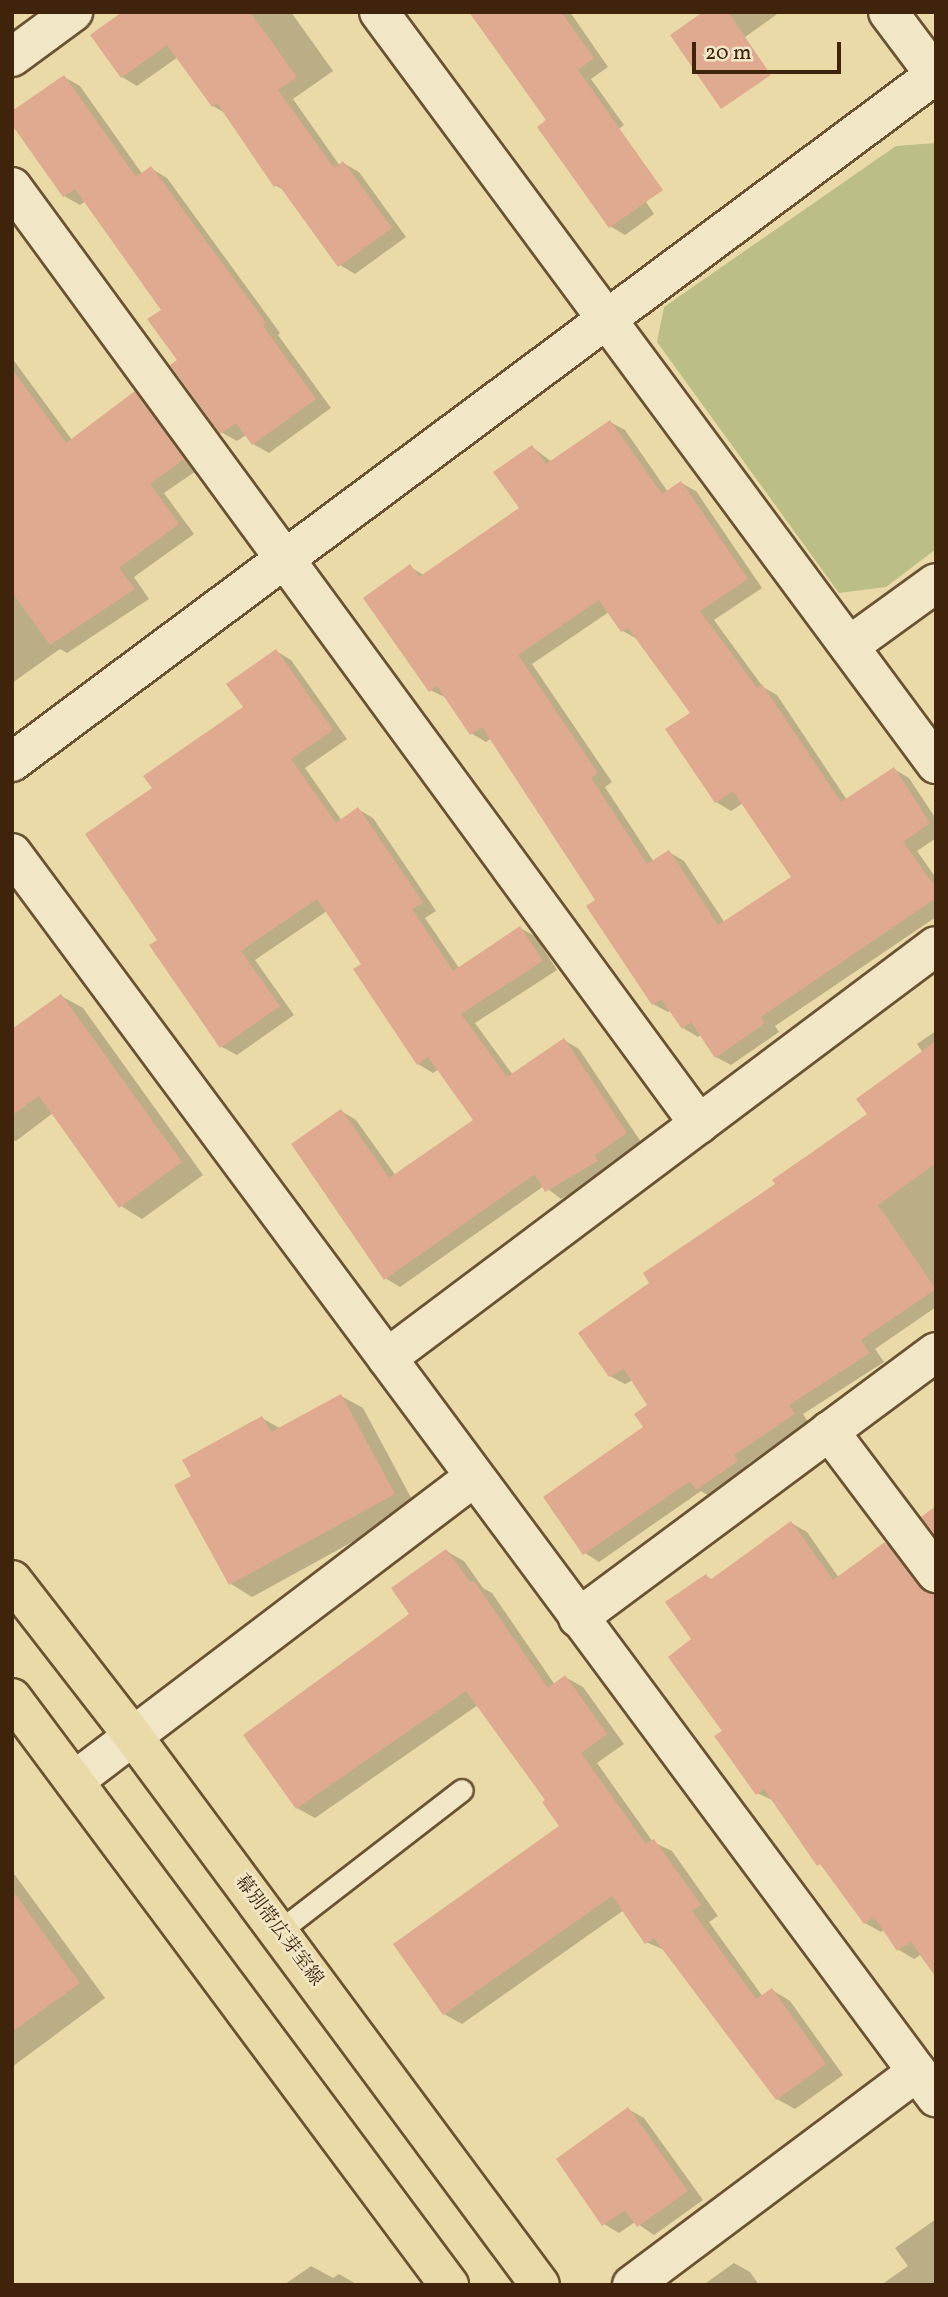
<!DOCTYPE html>
<meta charset="utf-8">
<style>
body{margin:0}
#map{position:relative;width:948px;height:2297px;overflow:hidden;background:#eadaa8;font-family:Vollkorn,"Noto Serif JP",serif}
div>[style]{position:absolute}
.green>*{inset:0;background:#bbbe85}
.shadow>*{inset:0;background:#0003}
.building>*{inset:0;background:#e0aa90}
.roads{filter:drop-shadow(2px 0 #6a5232) drop-shadow(-2px 0 #6a5232) drop-shadow(0 2px #6a5232) drop-shadow(0 -2px #6a5232)}
.service>*{height:21px;margin:-10.5px;padding:0 10.5px;transform-origin:10.5px;border-radius:10.5px;background:#f1e7c6}
.minor>*{height:38px;margin:-19px;padding:0 19px;transform-origin:19px;border-radius:19px;background:#f1e7c6}
.primary>*{height:38px;margin:-19px;padding:0 19px;transform-origin:19px;border-radius:19px;background:#eadaa8}
span{translate:-50% -50%;white-space:nowrap;text-align:center;line-height:1.15;-webkit-text-stroke:5px #f1e7c6;paint-order:stroke}
.street-label{font-size:19px;color:#3f240b}
.frame{position:absolute;inset:0;border:14px solid #3f240b;pointer-events:none}
.scale{position:absolute;left:692px;top:42px;width:149px;height:32px;box-sizing:border-box;border:4px solid #3f240b;border-top:0;padding-left:9px;font-size:21px;line-height:24px;white-space:nowrap;color:#3f240b;-webkit-text-stroke:5px #f1e7c6;paint-order:stroke}
</style>
<div id="map">
<div class="green">
<i style="clip-path:polygon(936px 143px,936px 549px,886px 587px,839px 593px,657px 342px,664px 307px,896px 146px)"></i>
</div>
<div class="shadow">
<i style="clip-path:polygon(125px 12px,291px 12px,333px 71px,293px 99px,340px 166px,343px 163px,359px 172px,406px 237px,355px 274px,340px 265px,285px 191px,275px 185px,225px 113px,213px 106px,178px 57px,137px 86px,122px 77px)"></i>
<i style="clip-path:polygon(469px 12px,570px 12px,608px 67px,591px 79px,624px 125px,604px 139px,654px 214px,625px 235px,610px 226px,549px 121px)"></i>
<i style="clip-path:polygon(702px 12px,780px 12px,734px 45px,719px 37px)"></i>
<i style="clip-path:polygon(64px 77px,80px 86px,143px 175px,152px 169px,167px 178px,280px 333px,278px 335px,331px 408px,269px 453px,253px 444px,246px 435px,237px 441px,221px 432px,180px 360px,163px 310px,86px 201px,80px 205px,64px 196px)"></i>
<i style="clip-path:polygon(12px 358px,72px 440px,135px 393px,150px 402px,199px 469px,164px 493px,194px 534px,134px 577px,149px 599px,67px 653px,60px 649px,12px 683px)"></i>
<i style="clip-path:polygon(evenodd,610px 422px,625px 430px,668px 492px,681px 483px,696px 491px,762px 588px,714px 620px,763px 687px,777px 695px,847px 800px,894px 769px,909px 778px,936px 819px,936px 838px,917px 851px,936px 878px,936px 917px,775px 1026px,779px 1032px,731px 1065px,716px 1057px,701px 1034px,698px 1037px,683px 1028px,671px 1010px,668px 1012px,653px 1004px,598px 900px,492px 738px,486px 742px,471px 733px,447px 698px,430px 690px,410px 567px,424px 575px,521px 509px,532px 447px,552px 462px,610px 422px,609px 612px,623px 631px,639px 640px,692px 714px,716px 802px,731px 811px,743px 803px,793px 878px,725px 923px,684px 861px,669px 852px,654px 862px,605px 787px,612px 782px,532px 664px,609px 612px)"></i>
<i style="clip-path:polygon(276px 651px,291px 660px,347px 739px,305px 768px,342px 821px,358px 809px,373px 818px,436px 911px,425px 918px,459px 968px,520px 928px,535px 936px,557px 970px,475px 1023px,513px 1075px,564px 1040px,579px 1049px,641px 1142px,609px 1164px,612px 1170px,561px 1199px,544px 1186px,400px 1287px,385px 1278px,341px 1111px,356px 1120px,396px 1176px,476px 1121px,439px 1069px,433px 1073px,418px 1064px,363px 964px,327px 911px,255px 960px,294px 1015px,237px 1055px,222px 1047px,159px 940px,154px 789px,245px 707px)"></i>
<i style="clip-path:polygon(61px 996px,83px 1008px,203px 1175px,142px 1219px,121px 1206px,53px 1113px,16px 1141px,12px 1139px,12px 1031px)"></i>
<i style="clip-path:polygon(936px 1031px,936px 1307px,875px 1349px,884px 1362px,803px 1414px,809px 1423px,748px 1464px,752px 1470px,712px 1498px,701px 1491px,599px 1562px,585px 1553px,645px 1428px,649px 1406px,633px 1380px,625px 1384px,610px 1376px,651px 1283px,869px 1115px,923px 1053px,917px 1044px)"></i>
<i style="clip-path:polygon(341px 1396px,363px 1408px,416px 1507px,252px 1597px,231px 1584px,176px 1486px,194px 1476px,262px 1418px,281px 1429px)"></i>
<i style="clip-path:polygon(791px 1523px,807px 1532px,839px 1578px,886px 1544px,901px 1553px,936px 1595px,936px 1977px,920px 1955px,914px 1959px,899px 1950px,885px 1929px,881px 1932px,865px 1923px,774px 1801px,757px 1793px,724px 1731px,694px 1640px,706px 1576px,713px 1580px)"></i>
<i style="clip-path:polygon(446px 1551px,464px 1561px,483px 1588px,492px 1593px,555px 1685px,565px 1677px,583px 1687px,624px 1744px,597px 1763px,653px 1842px,672px 1851px,718px 1916px,709px 1922px,763px 1997px,772px 1990px,790px 2001px,843px 2075px,795px 2109px,777px 2099px,667px 1951px,646px 1942px,624px 1910px,462px 2024px,444px 2014px,562px 1827px,547px 1800px,478px 1705px,315px 1818px,297px 1808px)"></i>
<i style="clip-path:polygon(12px 1871px,105px 1998px,12px 2067px)"></i>
<i style="clip-path:polygon(628px 2109px,644px 2118px,703px 2200px,654px 2235px,635px 2222px,619px 2233px,604px 2224px)"></i>
<i style="clip-path:polygon(936px 2219px,936px 2285px,881px 2285px,908px 2266px,895px 2248px)"></i>
<i style="clip-path:polygon(734px 2263px,750px 2272px,759px 2285px,703px 2285px)"></i>
<i style="clip-path:polygon(311px 2266px,333px 2278px,339px 2274px,358px 2285px,284px 2285px)"></i>
</div>
<div class="building">
<i style="clip-path:polygon(122px 12px,250px 12px,297px 77px,278px 90px,334px 168px,343px 161px,392px 228px,338px 267px,278px 184px,274px 187px,217px 103px,212px 107px,167px 45px,121px 78px,90px 35px)"></i>
<i style="clip-path:polygon(469px 12px,561px 12px,594px 58px,578px 70px,663px 190px,609px 228px,537px 127px,546px 120px)"></i>
<i style="clip-path:polygon(703px 12px,728px 12px,771px 75px,721px 109px,670px 35px)"></i>
<i style="clip-path:polygon(64px 75px,136px 177px,151px 166px,266px 323px,263px 326px,316px 399px,252px 445px,236px 423px,220px 434px,170px 365px,177px 360px,147px 319px,161px 310px,75px 189px,63px 197px,12px 125px,12px 111px)"></i>
<i style="clip-path:polygon(12px 369px,66px 443px,135px 391px,184px 459px,150px 484px,179px 524px,119px 568px,135px 589px,50px 645px,12px 592px)"></i>
<i style="clip-path:polygon(evenodd,610px 420px,662px 494px,681px 481px,748px 579px,700px 611px,757px 688px,762px 684px,841px 802px,894px 767px,930px 823px,903px 842px,936px 888px,936px 898px,761px 1017px,765px 1023px,715px 1058px,691px 1022px,682px 1029px,661px 999px,652px 1005px,586px 906px,595px 900px,482px 727px,470px 735px,437px 686px,429px 692px,363px 598px,410px 564px,419px 577px,519px 508px,493px 472px,532px 445px,546px 464px,610px 420px,599px 600px,621px 632px,628px 628px,690px 713px,665px 729px,715px 803px,733px 791px,791px 877px,718px 925px,669px 850px,647px 864px,591px 778px,598px 773px,518px 655px,599px 600px)"></i>
<i style="clip-path:polygon(276px 649px,333px 730px,291px 759px,336px 823px,358px 807px,423px 902px,412px 909px,453px 971px,520px 926px,543px 961px,461px 1014px,507px 1077px,564px 1038px,627px 1133px,595px 1155px,598px 1161px,545px 1192px,535px 1174px,384px 1280px,291px 1144px,341px 1109px,389px 1178px,473px 1120px,428px 1057px,417px 1065px,353px 969px,361px 964px,317px 899px,241px 951px,280px 1006px,220px 1048px,149px 945px,157px 940px,85px 834px,152px 788px,143px 776px,243px 707px,226px 684px)"></i>
<i style="clip-path:polygon(61px 994px,182px 1162px,119px 1208px,39px 1096px,12px 1115px,12px 1029px)"></i>
<i style="clip-path:polygon(936px 1041px,936px 1163px,878px 1205px,936px 1289px,861px 1340px,870px 1353px,789px 1405px,795px 1414px,734px 1455px,738px 1461px,696px 1490px,690px 1481px,583px 1555px,543px 1497px,643px 1427px,634px 1414px,647px 1405px,624px 1369px,609px 1377px,578px 1333px,649px 1283px,643px 1273px,775px 1184px,772px 1180px,867px 1114px,856px 1099px)"></i>
<i style="clip-path:polygon(341px 1394px,395px 1494px,229px 1585px,174px 1485px,191px 1476px,182px 1460px,262px 1416px,271px 1432px)"></i>
<i style="clip-path:polygon(936px 1506px,936px 1536px,921px 1517px)"></i>
<i style="clip-path:polygon(791px 1521px,833px 1580px,885px 1542px,919px 1586px,936px 1594px,936px 1977px,911px 1942px,897px 1951px,874px 1917px,864px 1924px,820px 1864px,817px 1866px,764px 1789px,756px 1795px,714px 1736px,722px 1731px,668px 1657px,691px 1639px,665px 1602px,706px 1574px,710px 1580px)"></i>
<i style="clip-path:polygon(446px 1549px,471px 1583px,474px 1581px,548px 1688px,565px 1675px,607px 1734px,581px 1753px,646px 1844px,654px 1839px,701px 1905px,692px 1911px,756px 1999px,772px 1988px,826px 2064px,776px 2100px,654px 1938px,645px 1944px,612px 1896px,443px 2015px,393px 1944px,559px 1826px,542px 1802px,545px 1800px,466px 1691px,296px 1809px,243px 1735px,409px 1614px,391px 1588px)"></i>
<i style="clip-path:polygon(12px 1890px,80px 1983px,12px 2032px)"></i>
<i style="clip-path:polygon(628px 2107px,688px 2191px,637px 2227px,625px 2210px,602px 2226px,556px 2159px)"></i>
</div>
<div class="roads">
<div class="service">
<i style="left:278px;top:1932px;width:232px;rotate:-37.7deg"></i>
</div>
<div class="minor">
<i style="left:379px;top:12px;width:936px;rotate:53.47deg"></i>
<i style="left:888px;top:12px;width:80px;rotate:53.1deg"></i>
<i style="left:12px;top:57px;width:76px;rotate:-36.4deg"></i>
<i style="left:12px;top:187px;width:1162px;rotate:53.75deg"></i>
<i style="left:849px;top:646px;width:107px;rotate:-35.9deg"></i>
<i style="left:12px;top:762px;width:1152px;rotate:-36.67deg"></i>
<i style="left:12px;top:853px;width:1550px;rotate:53.4deg"></i>
<i style="left:387px;top:1358px;width:686px;rotate:-36.89deg"></i>
<i style="left:829px;top:1431px;width:178px;rotate:53deg"></i>
<i style="left:578px;top:1618px;width:446px;rotate:-36.6deg"></i>
<i style="left:74px;top:1781px;width:502px;rotate:-37.23deg"></i>
<i style="left:632px;top:2285px;width:356px;rotate:-36.8deg"></i>
</div>
<div class="primary">
<i style="left:12px;top:1580px;width:197px;rotate:52.2deg"></i>
<i style="left:133px;top:1736px;width:683px;rotate:53.45deg"></i>
<i style="left:12px;top:1698px;width:732px;rotate:53.33deg"></i>
</div>
</div>
<div class="street-label">
<span style="left:278px;top:1931px;rotate:53deg">幕別帯広芽室線</span>
</div>
<div class="frame"></div>
<div class="scale">20 m</div>
</div>
